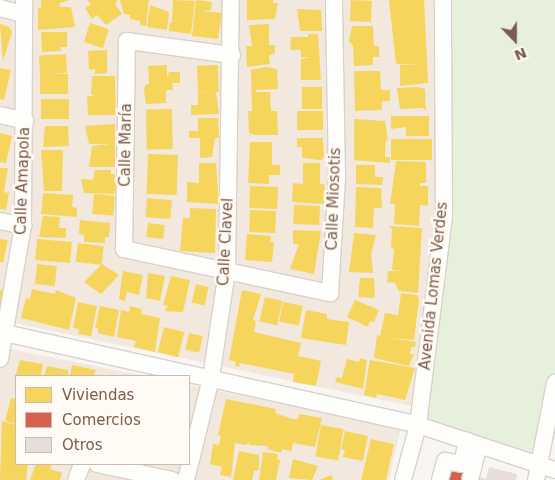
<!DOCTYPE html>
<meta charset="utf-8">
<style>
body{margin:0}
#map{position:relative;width:555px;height:480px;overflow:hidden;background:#f9f5f0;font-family:"DejaVu Sans",sans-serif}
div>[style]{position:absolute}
.residential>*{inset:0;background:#f2e8de}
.green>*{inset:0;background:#e7f0db}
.homes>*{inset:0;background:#f6d55c;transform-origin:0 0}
.shops>*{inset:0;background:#d6604d}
.building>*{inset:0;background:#e6ded7}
.roads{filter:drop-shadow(1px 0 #d7d1cb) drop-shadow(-1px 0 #d7d1cb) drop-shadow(0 1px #d7d1cb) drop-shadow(0 -1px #d7d1cb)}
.minor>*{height:16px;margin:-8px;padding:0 8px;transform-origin:8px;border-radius:8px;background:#fefefd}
span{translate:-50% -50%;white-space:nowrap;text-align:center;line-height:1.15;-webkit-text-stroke:5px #fffaf3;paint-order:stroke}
.street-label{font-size:15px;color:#7a5c4d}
.legend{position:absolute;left:15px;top:375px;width:175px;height:90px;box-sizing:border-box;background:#fffaf3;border:1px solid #cabbb1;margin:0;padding:6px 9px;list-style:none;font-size:15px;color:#7a5c4d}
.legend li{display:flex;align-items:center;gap:10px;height:25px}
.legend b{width:25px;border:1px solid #cabbb1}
.north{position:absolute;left:490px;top:15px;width:50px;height:50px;-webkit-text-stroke:4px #fffaf3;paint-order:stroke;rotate:158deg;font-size:14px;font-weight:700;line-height:20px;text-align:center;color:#7a5c4d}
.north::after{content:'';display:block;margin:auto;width:18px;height:22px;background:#7a5c4d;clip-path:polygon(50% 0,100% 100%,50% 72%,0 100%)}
</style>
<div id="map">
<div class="residential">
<i style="clip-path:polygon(0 0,435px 0,443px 176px,422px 381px,411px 406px,0 320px)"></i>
<i style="clip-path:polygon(0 347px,145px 376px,16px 376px,16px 464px,189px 464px,189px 385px,401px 428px,389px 480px,0 480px)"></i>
</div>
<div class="green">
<i style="clip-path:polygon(443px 0,555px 0,555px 383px,540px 463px,418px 425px,444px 217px)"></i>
</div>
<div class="homes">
<i style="clip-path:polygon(41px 0,70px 0,60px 3px,60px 7px,71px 7px,75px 27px,38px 30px,38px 8px,41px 8px)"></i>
<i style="clip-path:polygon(87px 0,117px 0,115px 4px,122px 14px,106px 25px,97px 15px,92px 19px,85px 8px,91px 4px)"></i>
<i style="clip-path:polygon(120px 0,149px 0,146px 26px,140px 25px,140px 21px,130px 19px,130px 15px,124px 14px)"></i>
<i style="clip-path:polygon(173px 0,195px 1px,191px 34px,169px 31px,170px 23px,172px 23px)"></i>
<i style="clip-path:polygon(196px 0,212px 2px,211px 10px,203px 11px,222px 13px,218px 39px,192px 36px)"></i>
<i style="clip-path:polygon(247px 0,273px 0,273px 3px,278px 3px,275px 19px,247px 20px)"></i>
<i style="left:351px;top:0;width:21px;height:21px;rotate:3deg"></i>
<i style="clip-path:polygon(389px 0,424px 0,428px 83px,400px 86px,400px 65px,419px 64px,396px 64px)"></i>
<i style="clip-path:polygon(150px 5px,169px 12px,167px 30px,147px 27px)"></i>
<i style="clip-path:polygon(297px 9px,321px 10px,322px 31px,300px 31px)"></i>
<i style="left:90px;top:23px;width:20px;height:20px;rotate:18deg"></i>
<i style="clip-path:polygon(0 24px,9px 27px,12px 32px,3px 61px)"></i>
<i style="clip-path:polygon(269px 24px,269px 45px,275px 45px,275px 53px,269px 56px,270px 64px,247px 67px,246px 46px,252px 46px,249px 25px)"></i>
<i style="clip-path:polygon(352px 26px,373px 26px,374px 46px,379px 46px,379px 57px,373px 57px,373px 65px,354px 66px,353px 46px,349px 41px)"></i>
<i style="clip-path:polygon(41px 32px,67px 32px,67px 47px,60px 47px,61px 51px,42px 52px)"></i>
<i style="clip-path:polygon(308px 34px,318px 34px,321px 80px,301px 80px,301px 59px,310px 57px,301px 57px,301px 50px,290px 50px,291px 37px,308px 37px)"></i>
<i style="clip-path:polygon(107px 50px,107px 73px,95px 74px,95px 69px,89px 70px,88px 51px)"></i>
<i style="left:66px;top:54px;width:19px;height:27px;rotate:87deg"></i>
<i style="clip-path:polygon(167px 65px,167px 78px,169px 72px,180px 72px,180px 83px,172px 83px,173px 90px,166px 90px,166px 103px,146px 104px,144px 90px,145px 85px,149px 84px,148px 66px)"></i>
<i style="left:218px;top:65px;width:27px;height:21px;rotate:88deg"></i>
<i style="clip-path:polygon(266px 67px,277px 69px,278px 89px,256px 90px,256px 92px,270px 92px,271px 111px,277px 111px,278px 135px,255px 135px,249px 133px,248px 111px,252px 111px,251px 70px)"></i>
<i style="clip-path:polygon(0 68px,11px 70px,4px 100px,0 99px)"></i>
<i style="clip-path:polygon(354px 71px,380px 71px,381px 90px,390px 90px,390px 101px,382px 101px,382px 110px,355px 111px)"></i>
<i style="left:68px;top:74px;width:20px;height:28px;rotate:90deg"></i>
<i style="clip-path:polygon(92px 76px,115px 76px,116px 115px,88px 115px,87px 96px,95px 96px,91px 94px)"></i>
<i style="left:302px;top:87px;width:20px;height:22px"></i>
<i style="clip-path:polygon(418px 87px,425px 89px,426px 111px,423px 108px,400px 109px,397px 88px)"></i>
<i style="clip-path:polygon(216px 92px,219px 114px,191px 115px,191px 105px,198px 105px,198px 93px)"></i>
<i style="left:41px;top:99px;width:28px;height:20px"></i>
<i style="left:172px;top:109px;width:40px;height:26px;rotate:89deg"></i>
<i style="left:297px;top:111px;width:26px;height:19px"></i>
<i style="clip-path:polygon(391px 116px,429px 116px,429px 136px,406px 136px,406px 127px,391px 129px)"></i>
<i style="clip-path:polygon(198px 118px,218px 118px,219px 138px,215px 138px,212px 157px,200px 158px,200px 138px,189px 138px,189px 131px,198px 131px)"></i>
<i style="clip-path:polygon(354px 119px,385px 121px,388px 140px,386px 140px,385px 157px,390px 157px,390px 163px,354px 160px)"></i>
<i style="clip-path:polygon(115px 124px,115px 167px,89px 167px,92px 146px,110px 144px,89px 144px,85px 126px)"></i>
<i style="clip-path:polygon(45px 126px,68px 126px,69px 146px,43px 147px)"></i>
<i style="clip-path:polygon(0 133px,12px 136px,6px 163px,0 162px)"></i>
<i style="clip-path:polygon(297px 138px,323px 138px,324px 157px,321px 160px,302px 158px,302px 147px,297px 147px)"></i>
<i style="left:391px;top:139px;width:41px;height:21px"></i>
<i style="clip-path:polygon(250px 142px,272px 142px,272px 165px,280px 165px,280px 175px,269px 175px,269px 184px,248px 183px)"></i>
<i style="clip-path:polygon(41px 150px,63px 150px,62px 191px,44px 191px)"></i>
<i style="left:148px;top:154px;width:30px;height:40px;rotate:2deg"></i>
<i style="clip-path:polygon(396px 161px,426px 162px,426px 183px,420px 183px,420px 186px,428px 186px,428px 206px,420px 205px,419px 226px,394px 224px,395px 204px,390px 204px)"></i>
<i style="clip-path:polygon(199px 163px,216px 163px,219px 204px,187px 202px,187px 182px,199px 183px)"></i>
<i style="clip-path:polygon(303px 163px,320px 163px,320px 184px,324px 184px,325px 189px,324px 204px,292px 202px,293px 183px,303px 184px)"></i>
<i style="clip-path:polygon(356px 165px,375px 165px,375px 177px,383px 177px,382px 185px,356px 184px)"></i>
<i style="clip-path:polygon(0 168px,8px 168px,4px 192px,9px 193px,6px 210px,0 209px)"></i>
<i style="clip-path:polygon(95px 170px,111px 170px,111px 174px,115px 174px,114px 182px,118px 182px,114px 194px,84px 193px,81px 179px,93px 180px)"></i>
<i style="left:250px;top:186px;width:28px;height:22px;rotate:2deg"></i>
<i style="clip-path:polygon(356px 187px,381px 188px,382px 208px,374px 208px,373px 228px,355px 227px)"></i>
<i style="clip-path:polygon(43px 193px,73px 195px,72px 207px,77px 208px,77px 217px,41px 214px)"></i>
<i style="left:94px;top:194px;width:21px;height:20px;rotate:5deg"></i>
<i style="left:147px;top:198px;width:25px;height:19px;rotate:5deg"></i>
<i style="left:294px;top:205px;width:26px;height:19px;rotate:2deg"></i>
<i style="clip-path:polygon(190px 208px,216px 209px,215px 253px,180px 251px,183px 218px,190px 218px)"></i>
<i style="left:250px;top:210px;width:26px;height:22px;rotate:2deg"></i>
<i style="clip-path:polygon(43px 216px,60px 217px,59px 228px,66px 228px,66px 238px,39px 237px)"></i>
<i style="clip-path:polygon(80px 220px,110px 223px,109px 237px,105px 237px,105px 243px,84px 242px,84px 235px,79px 234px)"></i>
<i style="left:148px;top:223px;width:17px;height:14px;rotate:7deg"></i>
<i style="clip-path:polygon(389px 226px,422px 228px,418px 293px,399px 291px,395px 283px,387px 282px,388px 271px,404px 271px,392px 270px,394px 249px,391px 248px,392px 229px)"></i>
<i style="clip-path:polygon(293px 230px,321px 231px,314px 274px,290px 269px,299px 244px,293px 244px)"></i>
<i style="clip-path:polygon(354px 233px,376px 235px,371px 254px,373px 273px,349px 272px)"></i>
<i style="clip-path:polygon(247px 234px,271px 236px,270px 242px,274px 242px,272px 262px,245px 260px)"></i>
<i style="clip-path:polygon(0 239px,8px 240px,3px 263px,0 262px)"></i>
<i style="left:37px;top:239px;width:35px;height:21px;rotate:5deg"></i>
<i style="left:78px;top:243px;width:26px;height:19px;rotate:7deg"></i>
<i style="left:37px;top:264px;width:20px;height:20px;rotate:6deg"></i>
<i style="clip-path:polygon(102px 264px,119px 275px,101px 294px,84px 282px)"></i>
<i style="clip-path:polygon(123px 271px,143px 275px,139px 295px,127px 292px,125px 301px,119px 299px)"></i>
<i style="clip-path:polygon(148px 273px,165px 276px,160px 301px,146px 298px)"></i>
<i style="clip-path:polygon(171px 276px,190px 280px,183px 312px,164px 311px,168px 306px,163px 305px)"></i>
<i style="clip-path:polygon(360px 278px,374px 278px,375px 298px,358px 297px)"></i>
<i style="left:196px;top:284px;width:13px;height:19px;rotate:13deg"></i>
<i style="clip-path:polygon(32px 289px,55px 294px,56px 290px,76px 298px,69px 330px,21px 318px,26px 298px,30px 299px)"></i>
<i style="clip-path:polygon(0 290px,4px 290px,0 313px)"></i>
<i style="clip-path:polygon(242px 290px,261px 294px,253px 320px,256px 321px,254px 332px,301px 343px,298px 356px,321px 361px,316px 386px,293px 382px,294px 374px,240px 363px,239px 367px,235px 366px,236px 362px,229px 360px)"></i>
<i style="clip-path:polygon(401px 293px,417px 295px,419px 299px,414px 340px,390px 338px,416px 342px,415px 347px,411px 347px,410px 354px,414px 354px,409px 366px,374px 358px,377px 335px,380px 336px,385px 313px,398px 315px)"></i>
<i style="left:265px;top:297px;width:18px;height:25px;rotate:13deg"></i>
<i style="clip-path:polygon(355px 300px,379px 310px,374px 322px,370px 321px,368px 327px,347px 317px)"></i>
<i style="clip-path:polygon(78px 302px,97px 306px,91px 336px,78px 334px,79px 329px,73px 328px)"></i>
<i style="left:283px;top:302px;width:20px;height:20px;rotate:11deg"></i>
<i style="clip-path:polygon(100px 306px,119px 310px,114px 337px,98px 333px,98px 328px,95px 328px)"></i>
<i style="clip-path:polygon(130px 306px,142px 309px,141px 314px,160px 318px,155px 352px,134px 347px,136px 341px,117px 337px,121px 310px,129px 312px)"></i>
<i style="clip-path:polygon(306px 310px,327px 314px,327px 319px,349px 322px,346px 345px,301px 338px)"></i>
<i style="left:164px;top:327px;width:21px;height:26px;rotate:14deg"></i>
<i style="left:189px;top:333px;width:14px;height:17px;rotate:12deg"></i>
<i style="clip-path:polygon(360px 358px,367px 360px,363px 389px,335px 382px,337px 377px,342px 378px,347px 359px,359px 362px)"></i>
<i style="clip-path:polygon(20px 360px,43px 364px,41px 375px,16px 376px,14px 381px)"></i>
<i style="clip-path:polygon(370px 360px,415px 368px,405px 400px,377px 394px,376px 398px,364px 395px)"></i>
<i style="clip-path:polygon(72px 365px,96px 370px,94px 376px,70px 376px)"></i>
<i style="clip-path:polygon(47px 366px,68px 370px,68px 376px,44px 376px)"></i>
<i style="clip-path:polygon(11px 398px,16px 399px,16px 424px,5px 421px)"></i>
<i style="clip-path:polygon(226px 399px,276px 409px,275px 413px,292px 419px,298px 419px,299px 414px,322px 418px,315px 447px,293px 443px,291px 451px,282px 449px,281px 453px,267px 449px,268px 446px,249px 445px,250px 442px,246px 445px,235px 443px,231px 477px,220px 475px,222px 467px,210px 464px,213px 444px,219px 445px,221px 436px,218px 435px)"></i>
<i style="clip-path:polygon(2px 421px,16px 425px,16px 464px,28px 464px,26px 480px,0 480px)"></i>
<i style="left:321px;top:425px;width:23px;height:32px;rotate:10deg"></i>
<i style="clip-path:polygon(345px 431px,368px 436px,363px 461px,343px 457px,345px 450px,341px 449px)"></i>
<i style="clip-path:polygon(371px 439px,394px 444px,386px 480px,361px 480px)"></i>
<i style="clip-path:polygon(239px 451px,259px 455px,259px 470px,254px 471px,252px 480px,233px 480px)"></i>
<i style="clip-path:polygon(263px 452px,278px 454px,277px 459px,280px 460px,276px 480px,259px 480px)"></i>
<i style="clip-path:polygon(293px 459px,318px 466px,312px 480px,289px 478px)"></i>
<i style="clip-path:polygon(36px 464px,52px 464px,50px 469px,62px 473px,60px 480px,30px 480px)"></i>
<i style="clip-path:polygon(331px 475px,333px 480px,319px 480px)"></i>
</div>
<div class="shops">
<i style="clip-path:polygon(447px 467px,468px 473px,466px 480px,444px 480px)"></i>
</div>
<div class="building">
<i style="clip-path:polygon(489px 467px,517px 474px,516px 480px,472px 480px,473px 476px,486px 479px)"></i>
</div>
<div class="roads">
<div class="minor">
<i style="left:0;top:8px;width:24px;rotate:15deg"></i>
<i style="left:232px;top:55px;width:106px;rotate:-172.4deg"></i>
<i style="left:127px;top:41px;width:208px;rotate:90.8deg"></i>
<i style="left:124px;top:249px;width:211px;rotate:12.1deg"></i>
<i style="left:330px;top:293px;width:116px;rotate:-86.5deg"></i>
<i style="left:337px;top:177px;width:177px;rotate:-91deg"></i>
<i style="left:0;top:115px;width:26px;rotate:13deg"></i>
<i style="left:0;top:221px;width:24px;rotate:12deg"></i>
<i style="left:0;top:332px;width:428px;rotate:12.5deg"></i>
<i style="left:418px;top:425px;width:144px;rotate:18.2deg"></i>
<i style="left:0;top:359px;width:135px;rotate:-80.2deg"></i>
<i style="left:23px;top:226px;width:226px;rotate:-89.7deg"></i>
<i style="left:97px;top:464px;width:77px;rotate:12deg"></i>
<i style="left:76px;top:480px;width:17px;rotate:-69deg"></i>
<i style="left:186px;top:480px;width:105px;rotate:-76.2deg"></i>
<i style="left:211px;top:378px;width:108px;rotate:-81.5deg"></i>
<i style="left:227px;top:271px;width:271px;rotate:-89.2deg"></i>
<i style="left:403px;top:480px;width:57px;rotate:-74.7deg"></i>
<i style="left:418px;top:425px;width:210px;rotate:-82.9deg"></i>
<i style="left:444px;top:217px;width:217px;rotate:-90.3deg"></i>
<i style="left:440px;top:480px;width:20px;rotate:-75deg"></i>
<i style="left:445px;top:461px;width:17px;rotate:10deg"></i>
<i style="left:462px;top:464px;width:24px;rotate:-78deg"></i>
<i style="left:470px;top:480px;width:36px;rotate:-76deg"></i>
<i style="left:536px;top:480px;width:99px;rotate:-78.9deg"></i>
</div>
</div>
<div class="street-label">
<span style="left:126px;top:145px;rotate:-89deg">Calle María</span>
<span style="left:23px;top:181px;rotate:-88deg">Calle Amapola</span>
<span style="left:334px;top:199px;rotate:-88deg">Calle Miosotis</span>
<span style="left:226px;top:242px;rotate:-87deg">Calle Clavel</span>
<span style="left:434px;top:286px;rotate:-84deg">Avenida Lomas Verdes</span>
</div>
<ul class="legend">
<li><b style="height:14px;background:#f6d55c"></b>Viviendas</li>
<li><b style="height:14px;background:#d6604d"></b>Comercios</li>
<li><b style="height:14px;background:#e6ded7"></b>Otros</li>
</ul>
<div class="north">N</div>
</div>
